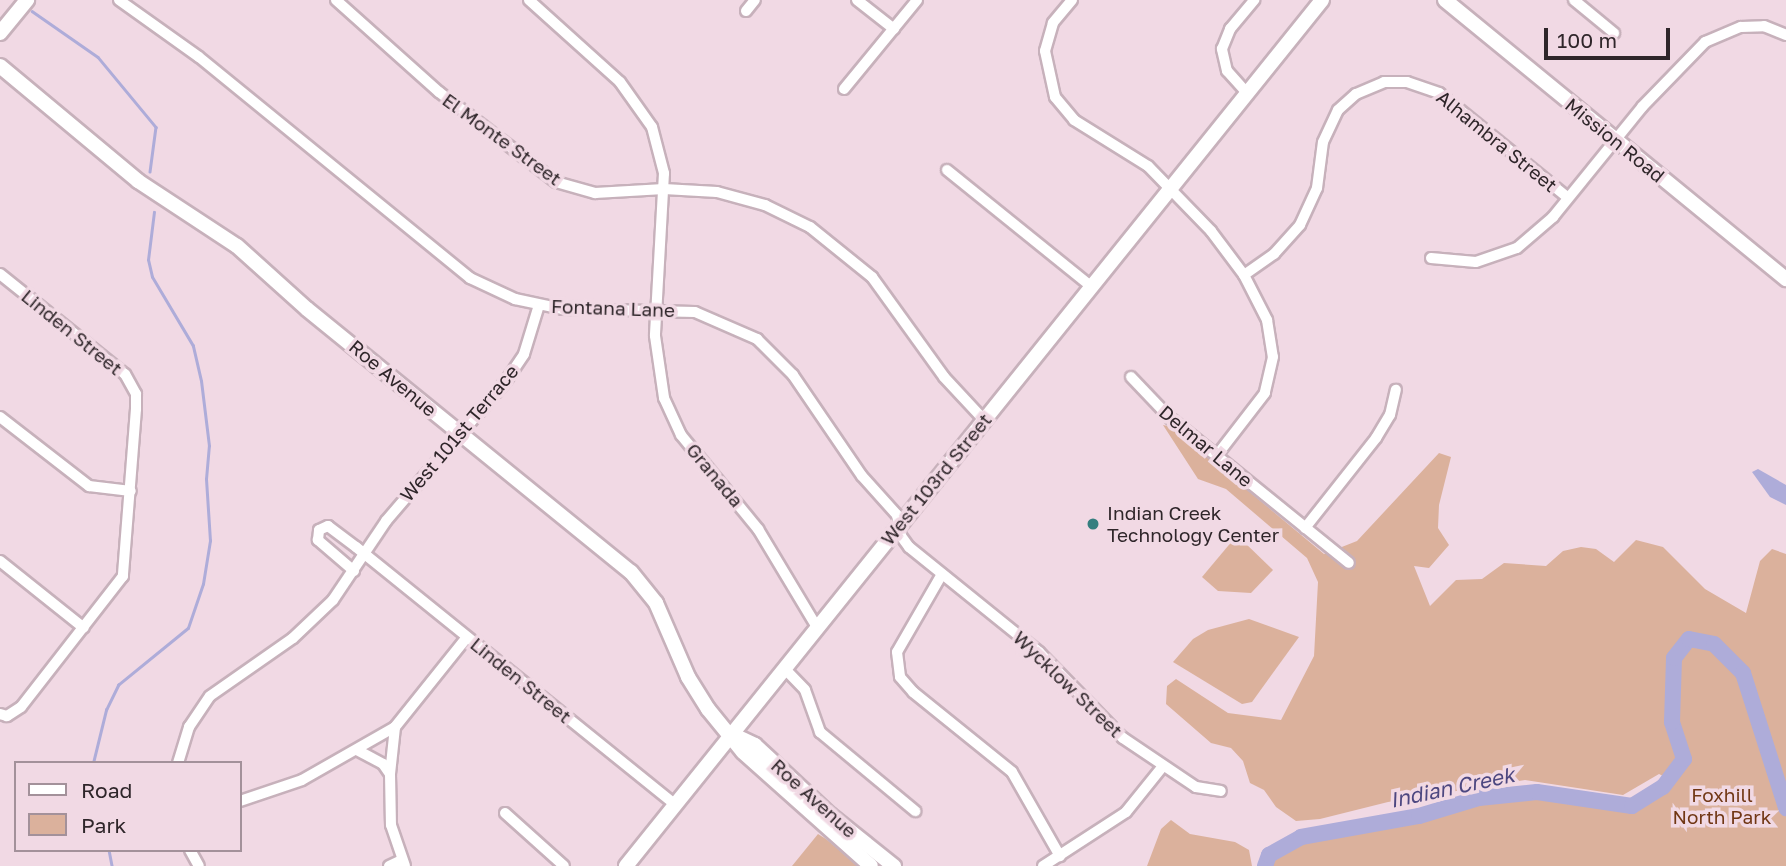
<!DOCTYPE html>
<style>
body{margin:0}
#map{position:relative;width:1786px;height:866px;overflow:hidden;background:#f1d9e4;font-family:"Golos Text",sans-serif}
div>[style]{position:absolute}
.green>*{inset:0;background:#dbb19c}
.water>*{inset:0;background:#aeacd9}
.stream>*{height:2.5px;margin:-1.25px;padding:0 1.25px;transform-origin:1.25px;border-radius:1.25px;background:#aeacd9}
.river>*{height:16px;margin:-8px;padding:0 8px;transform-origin:8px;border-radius:8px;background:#aeacd9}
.roads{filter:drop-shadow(2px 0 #c7b1bb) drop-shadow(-2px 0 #c7b1bb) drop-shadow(0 2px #c7b1bb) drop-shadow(0 -2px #c7b1bb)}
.street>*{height:10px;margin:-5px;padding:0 5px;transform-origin:5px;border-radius:5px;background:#fff}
.secondary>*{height:14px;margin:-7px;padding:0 7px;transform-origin:7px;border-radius:7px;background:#fff}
.dots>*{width:19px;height:19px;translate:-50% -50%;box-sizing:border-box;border:4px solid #f1d9e4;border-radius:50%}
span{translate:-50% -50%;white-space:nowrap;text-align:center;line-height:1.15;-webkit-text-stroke:7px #f1d9e4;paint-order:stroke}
.street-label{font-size:19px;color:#2f262a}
.poi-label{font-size:19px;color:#2f262a}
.left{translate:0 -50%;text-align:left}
.park-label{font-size:19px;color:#713715}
.water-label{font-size:21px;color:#4d4780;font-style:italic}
.legend{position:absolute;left:14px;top:761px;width:228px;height:91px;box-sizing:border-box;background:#f1d9e4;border:2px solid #a3919a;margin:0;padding:9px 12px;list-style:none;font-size:21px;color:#2f262a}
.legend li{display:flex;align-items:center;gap:14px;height:35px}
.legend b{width:35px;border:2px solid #a3919a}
.scale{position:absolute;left:1544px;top:28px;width:126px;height:32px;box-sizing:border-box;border:4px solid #2f262a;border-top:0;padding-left:9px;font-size:21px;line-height:24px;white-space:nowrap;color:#2f262a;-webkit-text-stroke:5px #f1d9e4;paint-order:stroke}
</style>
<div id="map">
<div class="green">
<i style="clip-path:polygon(1163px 425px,1172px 427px,1324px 554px,1357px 541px,1439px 453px,1451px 457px,1439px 505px,1438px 528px,1449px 545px,1429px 568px,1414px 566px,1430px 606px,1456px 580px,1482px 579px,1504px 563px,1546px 566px,1563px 551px,1581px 547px,1596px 549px,1614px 562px,1636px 540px,1663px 547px,1705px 589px,1746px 613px,1760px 561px,1772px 549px,1786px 554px,1786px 866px,1271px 866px,1269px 855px,1301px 837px,1419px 816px,1479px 798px,1537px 792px,1632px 805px,1669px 779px,1659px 774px,1623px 795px,1525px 780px,1388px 802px,1320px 819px,1296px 821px,1276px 807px,1264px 790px,1250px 783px,1243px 761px,1231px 748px,1211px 743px,1166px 704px,1167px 686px,1176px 679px,1228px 713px,1281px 720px,1314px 656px,1318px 582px,1307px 558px,1226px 489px,1198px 479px)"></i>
<i style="clip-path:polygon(1233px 540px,1242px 540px,1273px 570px,1251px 593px,1218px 591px,1202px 577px)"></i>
<i style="clip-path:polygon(1249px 619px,1299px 637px,1252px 702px,1242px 704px,1173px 662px,1193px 639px,1208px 630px)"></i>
<i style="clip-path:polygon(1171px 820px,1190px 834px,1235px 842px,1249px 850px,1252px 866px,1147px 866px,1161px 829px)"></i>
<i style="clip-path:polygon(818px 834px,826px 839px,859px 866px,792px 866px)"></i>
</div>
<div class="water">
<i style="clip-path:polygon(1758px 469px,1786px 485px,1786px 505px,1770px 497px,1752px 472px)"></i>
</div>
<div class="stream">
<i style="left:32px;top:11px;width:80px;rotate:34.9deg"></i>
<i style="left:98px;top:57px;width:91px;rotate:50.4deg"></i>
<i style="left:156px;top:127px;width:45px;rotate:97.6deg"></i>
<i style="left:93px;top:763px;width:55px;rotate:-76.2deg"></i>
<i style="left:106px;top:710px;width:28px;rotate:-64deg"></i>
<i style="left:118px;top:685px;width:90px;rotate:-39.2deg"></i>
<i style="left:188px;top:628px;width:46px;rotate:-71.2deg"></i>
<i style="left:203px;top:584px;width:44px;rotate:-80.8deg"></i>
<i style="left:210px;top:541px;width:62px;rotate:-93.7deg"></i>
<i style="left:206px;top:479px;width:33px;rotate:-85deg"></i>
<i style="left:209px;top:446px;width:65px;rotate:-97deg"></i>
<i style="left:201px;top:381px;width:36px;rotate:-103deg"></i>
<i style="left:193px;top:346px;width:80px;rotate:-120.7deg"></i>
<i style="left:152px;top:277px;width:17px;rotate:-103deg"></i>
<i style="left:148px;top:260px;width:48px;rotate:-82.9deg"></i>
<i style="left:109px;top:850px;width:16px;rotate:79deg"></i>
</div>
<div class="river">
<i style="left:1265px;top:866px;width:12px;rotate:-70deg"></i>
<i style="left:1269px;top:855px;width:37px;rotate:-29deg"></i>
<i style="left:1301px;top:837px;width:120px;rotate:-10.1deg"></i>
<i style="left:1419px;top:816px;width:63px;rotate:-16.7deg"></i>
<i style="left:1479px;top:798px;width:58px;rotate:-5.9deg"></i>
<i style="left:1537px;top:792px;width:96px;rotate:8.4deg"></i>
<i style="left:1632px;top:806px;width:36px;rotate:-32deg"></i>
<i style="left:1663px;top:787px;width:35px;rotate:-53deg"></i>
<i style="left:1684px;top:759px;width:39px;rotate:-108deg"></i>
<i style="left:1672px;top:722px;width:64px;rotate:-88.2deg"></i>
<i style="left:1674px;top:658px;width:24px;rotate:-52deg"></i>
<i style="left:1689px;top:639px;width:25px;rotate:11deg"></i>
<i style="left:1714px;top:644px;width:41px;rotate:45deg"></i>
<i style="left:1743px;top:673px;width:142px;rotate:72.3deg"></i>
</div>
<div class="roads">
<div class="street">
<i style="left:119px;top:0;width:98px;rotate:35.5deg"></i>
<i style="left:199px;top:57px;width:350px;rotate:39.2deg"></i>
<i style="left:470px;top:278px;width:50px;rotate:25deg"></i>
<i style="left:515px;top:299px;width:49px;rotate:11.8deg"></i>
<i style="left:563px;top:309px;width:132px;rotate:1.3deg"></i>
<i style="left:695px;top:312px;width:68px;rotate:23.5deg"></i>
<i style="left:757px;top:339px;width:51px;rotate:45deg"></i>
<i style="left:793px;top:375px;width:122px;rotate:55.7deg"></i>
<i style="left:862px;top:476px;width:52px;rotate:48.1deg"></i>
<i style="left:897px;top:515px;width:21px;rotate:79deg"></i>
<i style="left:901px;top:536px;width:14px;rotate:54deg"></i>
<i style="left:909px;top:547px;width:167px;rotate:38.9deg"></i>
<i style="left:1039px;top:652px;width:120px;rotate:45.7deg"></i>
<i style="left:1123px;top:738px;width:88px;rotate:33.9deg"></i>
<i style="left:1196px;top:787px;width:25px;rotate:9deg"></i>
<i style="left:336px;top:0;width:138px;rotate:41.8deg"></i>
<i style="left:439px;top:92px;width:148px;rotate:37.6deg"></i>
<i style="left:556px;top:182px;width:41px;rotate:15.8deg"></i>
<i style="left:595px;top:193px;width:69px;rotate:-3.3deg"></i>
<i style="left:664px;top:189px;width:53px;rotate:3.2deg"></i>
<i style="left:717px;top:192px;width:50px;rotate:15.2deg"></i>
<i style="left:765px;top:205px;width:50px;rotate:26.1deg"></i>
<i style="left:810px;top:227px;width:80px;rotate:38.9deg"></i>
<i style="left:872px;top:277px;width:123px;rotate:54.2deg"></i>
<i style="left:944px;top:377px;width:59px;rotate:47.1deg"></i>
<i style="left:529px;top:0;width:122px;rotate:42deg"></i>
<i style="left:620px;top:82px;width:55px;rotate:54.6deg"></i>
<i style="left:652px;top:127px;width:48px;rotate:75.4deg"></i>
<i style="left:664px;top:173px;width:163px;rotate:93.2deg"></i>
<i style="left:655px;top:336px;width:63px;rotate:81.7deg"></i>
<i style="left:664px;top:398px;width:41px;rotate:65.3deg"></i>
<i style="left:681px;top:435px;width:122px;rotate:50.7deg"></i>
<i style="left:758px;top:529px;width:114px;rotate:59deg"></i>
<i style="left:857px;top:0;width:47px;rotate:38.1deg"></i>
<i style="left:1072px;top:0;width:30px;rotate:130deg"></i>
<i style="left:1053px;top:23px;width:29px;rotate:106deg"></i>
<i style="left:1045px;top:51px;width:47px;rotate:77.7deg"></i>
<i style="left:1055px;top:97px;width:30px;rotate:50deg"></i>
<i style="left:1074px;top:120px;width:87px;rotate:31.9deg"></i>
<i style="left:1148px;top:166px;width:91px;rotate:45.9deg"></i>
<i style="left:1211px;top:231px;width:55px;rotate:53.1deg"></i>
<i style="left:1244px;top:275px;width:51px;rotate:62.9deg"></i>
<i style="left:1267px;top:320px;width:37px;rotate:81deg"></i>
<i style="left:1273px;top:357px;width:37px;rotate:103deg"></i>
<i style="left:1265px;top:393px;width:78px;rotate:127.7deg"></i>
<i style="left:1574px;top:0;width:52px;rotate:39.5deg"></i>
<i style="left:746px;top:11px;width:14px;rotate:-51deg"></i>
<i style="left:844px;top:89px;width:115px;rotate:-50.6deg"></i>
<i style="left:1247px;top:93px;width:30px;rotate:-132deg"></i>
<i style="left:1227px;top:71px;width:23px;rotate:-103deg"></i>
<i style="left:1222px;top:49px;width:22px;rotate:-68deg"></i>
<i style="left:1230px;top:29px;width:38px;rotate:-50deg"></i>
<i style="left:947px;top:170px;width:185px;rotate:38.9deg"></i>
<i style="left:1431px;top:258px;width:45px;rotate:5.1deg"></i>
<i style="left:1476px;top:262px;width:43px;rotate:-18.9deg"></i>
<i style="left:1517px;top:248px;width:48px;rotate:-40.7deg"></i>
<i style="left:1553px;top:217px;width:141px;rotate:-51deg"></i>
<i style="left:1642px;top:107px;width:91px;rotate:-45.9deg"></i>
<i style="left:1705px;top:42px;width:39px;rotate:-23deg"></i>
<i style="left:1741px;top:27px;width:23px;rotate:-2deg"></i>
<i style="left:1764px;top:26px;width:24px;rotate:22deg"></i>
<i style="left:0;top:274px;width:160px;rotate:38.7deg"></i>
<i style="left:125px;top:374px;width:23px;rotate:61deg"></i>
<i style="left:136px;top:394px;width:15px;rotate:90deg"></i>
<i style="left:136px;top:409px;width:168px;rotate:94.5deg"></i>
<i style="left:123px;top:576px;width:166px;rotate:127.9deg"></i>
<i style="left:21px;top:707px;width:17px;rotate:147deg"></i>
<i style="left:7px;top:716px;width:7px;rotate:-164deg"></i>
<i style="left:1244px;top:275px;width:37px;rotate:-35deg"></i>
<i style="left:1274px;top:254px;width:39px;rotate:-48deg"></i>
<i style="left:1300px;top:225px;width:41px;rotate:-65.3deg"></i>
<i style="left:1317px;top:188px;width:46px;rotate:-82.6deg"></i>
<i style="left:1323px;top:142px;width:35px;rotate:-65deg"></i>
<i style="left:1338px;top:110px;width:24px;rotate:-42deg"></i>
<i style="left:1356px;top:94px;width:30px;rotate:-23deg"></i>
<i style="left:1384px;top:82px;width:23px"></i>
<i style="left:1407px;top:82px;width:34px;rotate:19deg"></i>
<i style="left:1439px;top:93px;width:166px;rotate:39.1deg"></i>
<i style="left:1131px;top:377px;width:57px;rotate:46.4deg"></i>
<i style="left:1170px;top:418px;width:230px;rotate:39deg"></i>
<i style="left:0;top:417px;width:113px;rotate:37.8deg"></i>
<i style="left:89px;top:486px;width:42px;rotate:6.8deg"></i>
<i style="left:1305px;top:528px;width:115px;rotate:-51.7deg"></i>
<i style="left:1376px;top:438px;width:27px;rotate:-59deg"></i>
<i style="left:1390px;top:415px;width:26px;rotate:-77deg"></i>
<i style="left:0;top:561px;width:107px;rotate:38.6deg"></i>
<i style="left:354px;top:571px;width:48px;rotate:-139.3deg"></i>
<i style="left:318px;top:540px;width:10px;rotate:-84deg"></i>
<i style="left:319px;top:530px;width:10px;rotate:-24deg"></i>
<i style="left:328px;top:526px;width:35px;rotate:37deg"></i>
<i style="left:356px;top:547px;width:411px;rotate:38.9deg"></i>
<i style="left:942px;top:574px;width:90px;rotate:120deg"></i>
<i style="left:897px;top:652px;width:25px;rotate:83deg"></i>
<i style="left:900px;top:677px;width:20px;rotate:49deg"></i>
<i style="left:913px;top:692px;width:127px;rotate:38.9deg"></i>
<i style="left:1012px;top:772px;width:97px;rotate:60.3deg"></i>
<i style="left:784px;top:668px;width:30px;rotate:46deg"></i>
<i style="left:805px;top:690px;width:45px;rotate:70.3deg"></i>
<i style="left:820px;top:732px;width:124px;rotate:39.7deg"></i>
<i style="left:357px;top:750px;width:30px;rotate:28deg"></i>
<i style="left:383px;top:764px;width:12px;rotate:55deg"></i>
<i style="left:390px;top:774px;width:51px;rotate:88.9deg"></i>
<i style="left:391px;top:825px;width:43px;rotate:71.1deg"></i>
<i style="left:178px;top:763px;width:38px;rotate:-73deg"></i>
<i style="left:189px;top:727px;width:37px;rotate:-56deg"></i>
<i style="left:210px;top:696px;width:101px;rotate:-34.9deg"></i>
<i style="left:293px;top:638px;width:55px;rotate:-43.5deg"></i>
<i style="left:333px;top:600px;width:95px;rotate:-56.1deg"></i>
<i style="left:386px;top:521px;width:184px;rotate:-49.4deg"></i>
<i style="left:506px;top:381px;width:32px;rotate:-56deg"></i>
<i style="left:524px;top:354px;width:51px;rotate:-73deg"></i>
<i style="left:390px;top:774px;width:47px;rotate:-83.9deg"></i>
<i style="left:240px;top:801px;width:65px;rotate:-18.7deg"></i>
<i style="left:302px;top:780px;width:107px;rotate:-29.7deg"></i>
<i style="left:395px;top:727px;width:115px;rotate:-51.3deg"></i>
<i style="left:505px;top:813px;width:79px;rotate:41.9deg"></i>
<i style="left:190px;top:850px;width:18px;rotate:61deg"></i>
<i style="left:389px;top:866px;width:14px;rotate:-25deg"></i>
<i style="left:1043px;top:866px;width:99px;rotate:-33deg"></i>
<i style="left:1126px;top:812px;width:59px;rotate:-51.2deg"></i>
</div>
<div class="secondary">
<i style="left:1445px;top:0;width:441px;rotate:39.3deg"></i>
<i style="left:0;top:33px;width:43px;rotate:-50.7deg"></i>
<i style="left:0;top:66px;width:180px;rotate:39.8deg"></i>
<i style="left:138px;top:181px;width:118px;rotate:33.3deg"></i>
<i style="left:237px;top:246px;width:94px;rotate:42deg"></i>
<i style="left:307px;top:309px;width:417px;rotate:39.1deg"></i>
<i style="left:631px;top:572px;width:40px;rotate:51deg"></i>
<i style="left:656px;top:603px;width:81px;rotate:66.6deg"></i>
<i style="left:688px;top:677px;width:38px;rotate:58deg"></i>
<i style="left:708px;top:709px;width:55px;rotate:50.9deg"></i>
<i style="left:743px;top:752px;width:171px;rotate:41.7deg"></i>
<i style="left:734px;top:735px;width:23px;rotate:25deg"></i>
<i style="left:755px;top:745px;width:103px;rotate:43deg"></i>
<i style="left:830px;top:815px;width:82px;rotate:38.6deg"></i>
<i style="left:626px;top:866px;width:1111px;rotate:-51.21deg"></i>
</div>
</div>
<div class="dots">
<i style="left:1093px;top:524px;background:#357e7f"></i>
</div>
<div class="street-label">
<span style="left:502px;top:139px;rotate:36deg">El Monte Street</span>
<span style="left:1615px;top:140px;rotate:39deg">Mission Road</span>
<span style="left:1497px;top:141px;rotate:39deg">Alhambra Street</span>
<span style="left:613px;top:308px;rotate:2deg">Fontana Lane</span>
<span style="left:72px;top:332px;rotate:39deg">Linden Street</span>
<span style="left:393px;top:378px;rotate:40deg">Roe Avenue</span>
<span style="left:459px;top:433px;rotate:-50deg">West 101st Terrace</span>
<span style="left:1206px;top:446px;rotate:40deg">Delmar Lane</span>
<span style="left:715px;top:475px;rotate:50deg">Granada</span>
<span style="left:936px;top:479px;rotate:-51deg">West 103rd Street</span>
<span style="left:521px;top:680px;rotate:39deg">Linden Street</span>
<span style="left:1068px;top:684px;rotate:44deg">Wycklow Street</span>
<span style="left:814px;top:798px;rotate:42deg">Roe Avenue</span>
</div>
<div class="poi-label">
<span class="left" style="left:1107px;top:524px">Indian Creek<br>Technology Center</span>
</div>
<div class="park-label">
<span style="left:1722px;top:806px">Foxhill<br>North Park</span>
</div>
<div class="water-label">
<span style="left:1452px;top:787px;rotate:-12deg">Indian Creek</span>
</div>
<ul class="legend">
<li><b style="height:9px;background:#fff"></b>Road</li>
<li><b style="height:19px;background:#dbb19c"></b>Park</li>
</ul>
<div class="scale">100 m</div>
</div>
